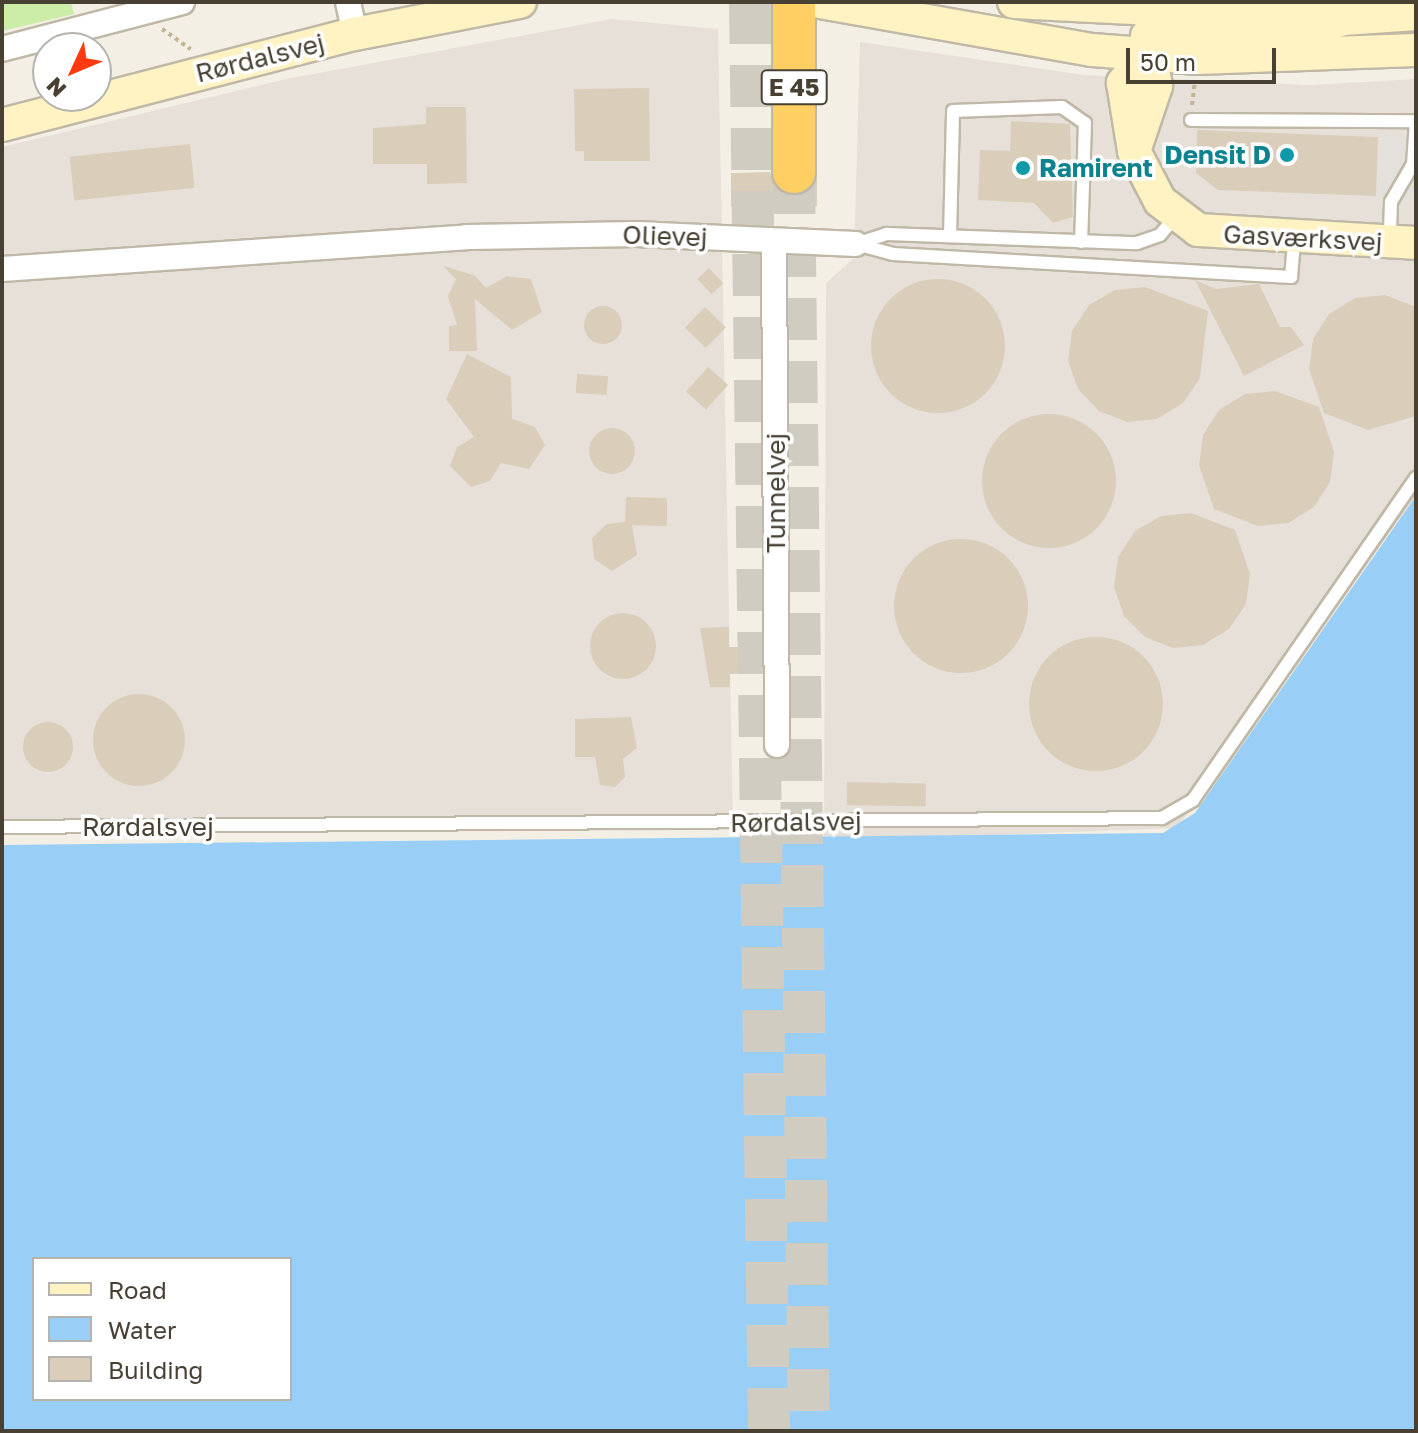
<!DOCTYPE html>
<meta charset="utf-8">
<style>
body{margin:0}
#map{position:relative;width:1418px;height:1433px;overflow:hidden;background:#f4efe4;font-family:"Golos Text",sans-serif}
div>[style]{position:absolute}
.industrial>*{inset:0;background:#e6e0d9}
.green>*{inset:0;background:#cceda8}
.parking>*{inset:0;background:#e4e1dd;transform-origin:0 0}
.water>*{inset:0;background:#99cff7}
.building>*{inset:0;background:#dacebb;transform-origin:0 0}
.round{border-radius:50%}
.highway-tunnel>*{height:42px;margin-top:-21px;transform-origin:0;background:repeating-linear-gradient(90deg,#d1ccc1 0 42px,transparent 0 63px)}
.path>*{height:4px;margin-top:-2px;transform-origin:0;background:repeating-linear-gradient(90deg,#c3b495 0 4px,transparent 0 8px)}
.roads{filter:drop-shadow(2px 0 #c0b8a6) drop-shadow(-2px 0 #c0b8a6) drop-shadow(0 2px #c0b8a6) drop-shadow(0 -2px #c0b8a6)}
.lane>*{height:12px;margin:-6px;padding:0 6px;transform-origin:6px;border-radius:6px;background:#fff}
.street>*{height:24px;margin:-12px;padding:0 12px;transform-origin:12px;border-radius:12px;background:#fff}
.secondary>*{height:32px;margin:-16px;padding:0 16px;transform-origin:16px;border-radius:16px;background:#fff2c3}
.highway>*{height:42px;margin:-21px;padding:0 21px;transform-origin:21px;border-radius:21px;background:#ffcf64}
.dots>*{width:22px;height:22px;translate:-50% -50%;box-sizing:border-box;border:4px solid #fff;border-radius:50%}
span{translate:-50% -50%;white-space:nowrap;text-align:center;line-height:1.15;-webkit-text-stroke:7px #fff;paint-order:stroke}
.shield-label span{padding:2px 6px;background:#fff;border:2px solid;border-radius:6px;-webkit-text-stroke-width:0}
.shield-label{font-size:24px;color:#474033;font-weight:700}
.street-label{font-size:26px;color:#474033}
.culture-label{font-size:26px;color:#0d838f;font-weight:700}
.right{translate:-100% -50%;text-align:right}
.left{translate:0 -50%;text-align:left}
.frame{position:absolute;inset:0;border:4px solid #474033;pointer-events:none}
.legend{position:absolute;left:32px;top:1257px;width:260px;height:144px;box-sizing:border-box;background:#fff;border:2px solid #b5b3ad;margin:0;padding:10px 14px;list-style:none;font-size:24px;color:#474033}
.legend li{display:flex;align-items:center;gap:16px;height:40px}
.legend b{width:40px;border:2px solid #b5b3ad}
.north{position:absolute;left:32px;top:32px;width:80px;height:80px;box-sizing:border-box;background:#fff;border:2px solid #b5b3ad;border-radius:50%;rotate:226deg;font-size:22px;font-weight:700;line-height:32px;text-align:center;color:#474033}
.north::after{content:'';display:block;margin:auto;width:28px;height:36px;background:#ff3a10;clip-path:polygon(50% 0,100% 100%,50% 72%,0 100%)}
.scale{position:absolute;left:1126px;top:48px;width:150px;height:36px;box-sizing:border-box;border:4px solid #474033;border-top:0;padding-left:10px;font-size:24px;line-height:28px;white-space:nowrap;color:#474033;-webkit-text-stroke:6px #fff;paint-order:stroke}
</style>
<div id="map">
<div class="industrial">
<i style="clip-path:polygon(612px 19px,718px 29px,733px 830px,2px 833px,2px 147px,286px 79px)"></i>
<i style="clip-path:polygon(860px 42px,1085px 75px,1309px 85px,1416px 79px,1416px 496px,1177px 828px,824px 841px,826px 283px,854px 258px)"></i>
</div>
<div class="green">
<i style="clip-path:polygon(2px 2px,71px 2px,74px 14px,2px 31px)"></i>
</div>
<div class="parking">
<i style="left:1381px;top:134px;width:35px;height:63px;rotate:3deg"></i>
</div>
<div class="water">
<i style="clip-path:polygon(evenodd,1416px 496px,1416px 1431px,2px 1431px,2px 845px,1163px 833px,1195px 813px,1416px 496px,34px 1259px,290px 1259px,290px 1399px,34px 1399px,34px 1259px)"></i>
</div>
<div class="building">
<i style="clip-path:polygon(649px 88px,650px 161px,584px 161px,584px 151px,575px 151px,574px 89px)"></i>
<i style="clip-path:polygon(426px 107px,466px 107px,467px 183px,427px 184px,427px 164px,373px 164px,373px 128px,426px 124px)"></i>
<i style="clip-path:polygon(1011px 121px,1070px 124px,1073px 217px,1053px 223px,1034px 203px,978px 200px,980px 150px,1010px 151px)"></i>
<i style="clip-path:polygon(1197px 130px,1378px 137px,1376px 196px,1218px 190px,1196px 173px)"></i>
<i style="left:190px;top:144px;width:44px;height:121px;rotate:84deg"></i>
<i style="clip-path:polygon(770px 172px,774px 185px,793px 196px,817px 178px,817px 206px,731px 207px,731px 173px)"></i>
<i style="clip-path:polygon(443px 266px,474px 275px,486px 288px,507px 276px,531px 279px,542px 312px,512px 330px,475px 299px,477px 351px,449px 351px,449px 326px,457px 325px,448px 296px,456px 279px)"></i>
<i style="left:709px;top:268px;width:21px;height:16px;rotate:47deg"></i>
<i class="round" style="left:871px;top:279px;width:134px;height:134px"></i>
<i style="clip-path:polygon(1195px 280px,1216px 289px,1259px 284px,1280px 327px,1291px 327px,1304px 345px,1244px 376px)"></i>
<i style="clip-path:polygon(1145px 287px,1208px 311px,1200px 378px,1183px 403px,1157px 419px,1127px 422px,1099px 411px,1078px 389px,1068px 361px,1072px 331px,1089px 305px,1115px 290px)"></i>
<i style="clip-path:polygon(1385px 295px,1416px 307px,1416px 416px,1368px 430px,1324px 413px,1309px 369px,1313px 339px,1329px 314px,1355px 298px)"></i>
<i class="round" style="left:584px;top:306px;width:38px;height:38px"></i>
<i style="left:705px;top:307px;width:29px;height:29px;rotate:44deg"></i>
<i style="clip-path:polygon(467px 354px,511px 377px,512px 419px,535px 427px,545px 445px,529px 469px,501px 463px,490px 481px,471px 487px,450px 466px,457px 447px,474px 437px,446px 399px)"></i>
<i style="left:708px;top:367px;width:27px;height:33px;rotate:42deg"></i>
<i style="left:577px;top:374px;width:31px;height:19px;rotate:4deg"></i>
<i style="clip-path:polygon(1275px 391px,1319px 407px,1334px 452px,1330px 482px,1314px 507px,1288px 523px,1258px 526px,1214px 509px,1199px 465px,1203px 435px,1219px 410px,1245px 394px)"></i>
<i class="round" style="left:982px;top:414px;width:134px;height:134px"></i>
<i class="round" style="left:589px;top:428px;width:46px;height:46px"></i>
<i style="clip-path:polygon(626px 497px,667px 498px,667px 526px,632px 525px,637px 555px,612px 571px,594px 559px,592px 538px,607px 524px,625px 522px)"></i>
<i style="clip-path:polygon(1191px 513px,1235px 530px,1250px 574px,1246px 604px,1229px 629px,1203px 645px,1173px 648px,1145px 637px,1124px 616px,1114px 587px,1118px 557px,1135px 531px,1161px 516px)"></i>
<i class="round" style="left:894px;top:539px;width:134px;height:134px"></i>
<i class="round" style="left:590px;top:613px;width:66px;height:66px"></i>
<i style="clip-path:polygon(729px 627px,729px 647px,758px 647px,758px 673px,730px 674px,730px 687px,710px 687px,700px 628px)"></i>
<i class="round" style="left:1029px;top:637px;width:134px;height:134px"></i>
<i class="round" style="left:93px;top:694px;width:92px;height:92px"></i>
<i style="clip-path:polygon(631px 717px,637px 748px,623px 759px,625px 777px,615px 787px,600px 785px,595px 757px,575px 757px,575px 719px)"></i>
<i class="round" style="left:23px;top:722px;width:50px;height:50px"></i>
<i style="left:847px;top:782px;width:79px;height:23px;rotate:1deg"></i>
</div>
<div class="highway-tunnel">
<i style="left:750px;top:2px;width:1429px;rotate:89.24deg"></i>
<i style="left:794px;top:172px;width:1259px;rotate:89.32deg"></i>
</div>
<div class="path">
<i style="left:162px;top:29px;width:35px;rotate:35deg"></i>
<i style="left:1192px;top:105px;width:23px;rotate:-83deg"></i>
</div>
<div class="roads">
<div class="lane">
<i style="left:1191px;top:120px;width:225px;rotate:0.3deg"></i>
<i style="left:1416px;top:121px;width:43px;rotate:94deg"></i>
<i style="left:1413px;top:164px;width:44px;rotate:120.1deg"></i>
<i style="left:1391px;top:202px;width:37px;rotate:92deg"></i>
<i style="left:950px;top:236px;width:125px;rotate:-88.6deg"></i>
<i style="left:953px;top:111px;width:109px;rotate:-2.1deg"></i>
<i style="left:1062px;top:107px;width:28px;rotate:35deg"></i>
<i style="left:1085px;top:123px;width:119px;rotate:91.9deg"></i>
<i style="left:856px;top:244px;width:38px;rotate:15deg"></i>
<i style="left:893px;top:254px;width:399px;rotate:3.3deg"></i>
<i style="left:1291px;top:277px;width:37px;rotate:-85deg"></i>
<i style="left:856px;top:244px;width:33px;rotate:-18deg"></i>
<i style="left:887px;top:234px;width:250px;rotate:2.1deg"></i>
<i style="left:1137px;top:243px;width:24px;rotate:-19deg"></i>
<i style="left:1160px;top:235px;width:25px;rotate:-50deg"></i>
<i style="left:2px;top:827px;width:1160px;rotate:-0.44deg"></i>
<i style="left:1162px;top:818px;width:36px;rotate:-30deg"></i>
<i style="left:1193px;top:800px;width:392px;rotate:-55.3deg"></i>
</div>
<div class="street">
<i style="left:348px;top:2px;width:33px;rotate:78deg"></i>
<i style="left:2px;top:49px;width:186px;rotate:-14.6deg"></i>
<i style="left:774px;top:241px;width:504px;rotate:89.66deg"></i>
<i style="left:2px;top:269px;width:465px;rotate:-3.9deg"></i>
<i style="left:466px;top:237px;width:170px;rotate:-1deg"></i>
<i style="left:636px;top:234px;width:220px;rotate:2.6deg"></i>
</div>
<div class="secondary">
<i style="left:820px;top:2px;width:276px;rotate:10deg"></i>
<i style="left:1092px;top:50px;width:106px;rotate:4.3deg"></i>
<i style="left:1198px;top:58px;width:218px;rotate:-2.1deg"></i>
<i style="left:1014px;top:2px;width:330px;rotate:2.9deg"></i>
<i style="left:1344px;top:19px;width:72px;rotate:-4deg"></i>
<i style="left:1344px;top:19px;width:60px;rotate:162.5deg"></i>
<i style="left:1287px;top:37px;width:122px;rotate:-176.7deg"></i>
<i style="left:1165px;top:30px;width:68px;rotate:128.4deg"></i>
<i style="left:1123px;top:83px;width:69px;rotate:80.8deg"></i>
<i style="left:1134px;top:151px;width:56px;rotate:62.5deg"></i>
<i style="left:1160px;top:201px;width:48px;rotate:37.3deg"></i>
<i style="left:1198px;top:230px;width:218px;rotate:3.4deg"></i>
<i style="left:2px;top:125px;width:365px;rotate:-14.5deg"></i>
<i style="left:355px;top:34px;width:168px;rotate:-11deg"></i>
<i style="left:1134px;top:151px;width:69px;rotate:-71.3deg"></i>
<i style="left:1156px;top:86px;width:51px;rotate:-100.2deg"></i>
</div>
<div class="highway">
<i style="left:794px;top:2px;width:170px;rotate:90deg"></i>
</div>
</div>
<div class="dots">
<i style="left:1287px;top:155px;background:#0f9aa8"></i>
<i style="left:1023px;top:168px;background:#0f9aa8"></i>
</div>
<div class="shield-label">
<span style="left:794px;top:87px">E 45</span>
</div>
<div class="street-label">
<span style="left:260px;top:58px;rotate:-14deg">Rørdalsvej</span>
<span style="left:665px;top:236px;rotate:2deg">Olievej</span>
<span style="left:1303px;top:238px;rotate:3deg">Gasværksvej</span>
<span style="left:776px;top:493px;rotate:-90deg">Tunnelvej</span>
<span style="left:796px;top:822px;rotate:-1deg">Rørdalsvej</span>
<span style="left:148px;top:827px">Rørdalsvej</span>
</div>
<div class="culture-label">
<span class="right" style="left:1271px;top:155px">Densit D</span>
<span class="left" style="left:1039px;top:168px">Ramirent</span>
</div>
<div class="frame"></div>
<ul class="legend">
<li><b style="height:10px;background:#fff2c3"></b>Road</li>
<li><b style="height:22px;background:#99cff7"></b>Water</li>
<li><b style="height:22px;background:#dacebb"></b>Building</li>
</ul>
<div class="north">N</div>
<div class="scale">50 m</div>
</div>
